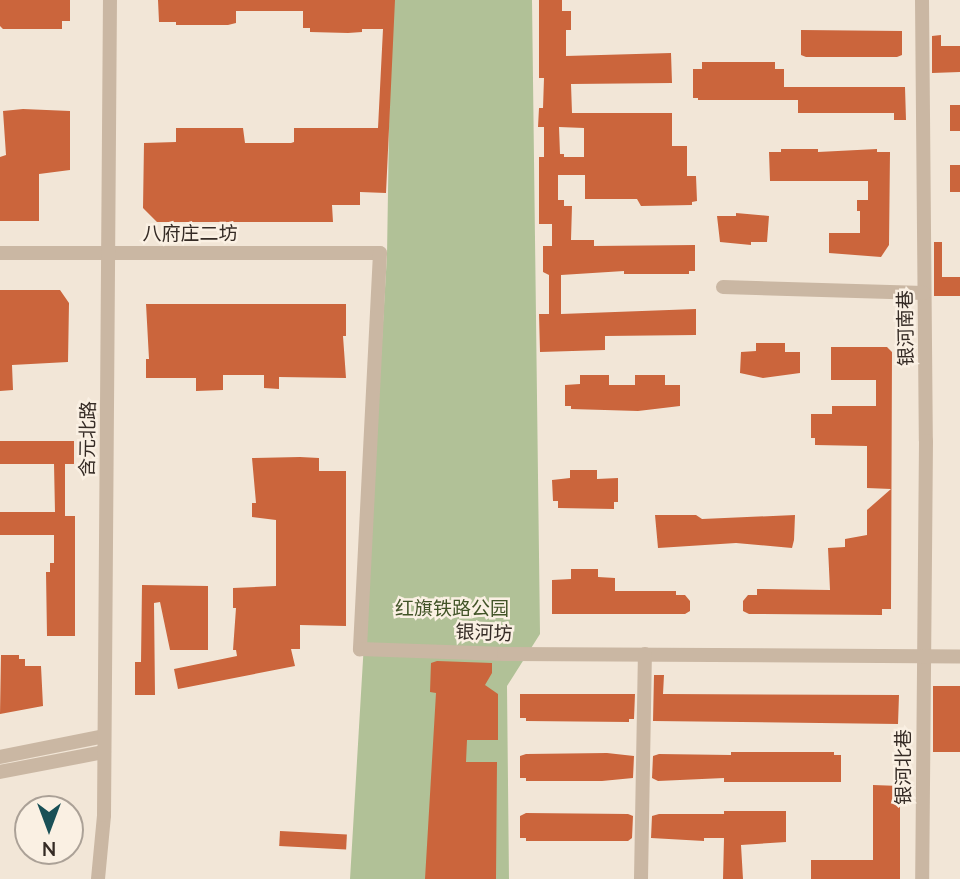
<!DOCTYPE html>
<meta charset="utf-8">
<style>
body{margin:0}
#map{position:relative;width:960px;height:879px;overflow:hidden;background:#f2e6d7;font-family:Mulish,"Noto Sans SC",sans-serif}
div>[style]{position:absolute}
.green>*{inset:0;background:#b1c197}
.building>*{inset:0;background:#cb653c;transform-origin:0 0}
.minor>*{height:14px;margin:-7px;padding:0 7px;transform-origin:7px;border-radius:7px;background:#cab7a3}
span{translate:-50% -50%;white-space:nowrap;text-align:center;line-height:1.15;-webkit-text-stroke:5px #faf0e3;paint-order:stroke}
.street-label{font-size:19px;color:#352b25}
.park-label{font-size:19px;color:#425428}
.north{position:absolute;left:14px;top:795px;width:70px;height:70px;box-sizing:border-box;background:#faf0e3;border:2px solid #aba197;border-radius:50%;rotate:180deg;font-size:19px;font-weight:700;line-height:28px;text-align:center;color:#352b25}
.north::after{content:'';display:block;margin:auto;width:24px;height:32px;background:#195057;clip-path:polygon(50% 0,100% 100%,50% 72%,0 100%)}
</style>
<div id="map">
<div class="green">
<i style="clip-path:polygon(391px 0,532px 0,540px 634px,507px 686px,509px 879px,350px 879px,387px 255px)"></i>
</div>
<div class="building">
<i style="clip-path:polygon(0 0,70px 0,70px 21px,62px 21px,62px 29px,3px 29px,0 26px)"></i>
<i style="clip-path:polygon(158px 0,395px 0,386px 193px,360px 192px,360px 205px,332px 205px,333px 222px,157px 222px,143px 208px,144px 143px,176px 142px,176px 128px,243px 128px,245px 143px,291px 143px,294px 142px,294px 128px,378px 128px,383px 29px,362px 29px,362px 32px,348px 33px,310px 32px,310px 28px,303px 28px,303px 11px,236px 11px,236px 23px,228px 25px,176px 25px,176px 22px,159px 22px)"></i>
<i style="clip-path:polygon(evenodd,539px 0,562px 0,562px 11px,571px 11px,571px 30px,566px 30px,566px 56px,671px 53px,672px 83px,571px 84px,572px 113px,672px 113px,672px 146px,687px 146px,687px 176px,696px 176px,697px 201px,692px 202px,692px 205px,641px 206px,637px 199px,585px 199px,585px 175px,558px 175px,558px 200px,564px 200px,564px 206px,572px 206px,571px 240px,594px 240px,594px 246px,695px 245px,695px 271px,689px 271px,689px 274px,624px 274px,624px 271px,561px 275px,561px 314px,696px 309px,696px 335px,605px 336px,605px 350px,540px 352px,539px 314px,549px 314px,549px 275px,543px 272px,543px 246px,552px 246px,552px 224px,539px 224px,539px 157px,544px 157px,544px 127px,538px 127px,539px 108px,543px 108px,544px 78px,539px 78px,539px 0,559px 127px,584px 128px,584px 157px,564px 157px,564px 154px,560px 154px,559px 127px)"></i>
<i style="clip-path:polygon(801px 30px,902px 31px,902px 55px,897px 57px,806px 57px,801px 55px)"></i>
<i style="clip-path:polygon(941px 35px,941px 46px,960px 46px,960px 72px,932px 73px,932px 36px)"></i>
<i style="clip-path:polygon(702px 62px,775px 62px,775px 69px,784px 69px,784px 87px,905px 87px,906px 120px,894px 120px,894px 113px,798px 113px,798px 100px,698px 100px,698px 98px,693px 98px,693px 69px,702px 69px)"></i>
<i style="left:950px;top:105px;width:10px;height:26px"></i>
<i style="clip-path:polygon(23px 109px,70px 111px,70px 170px,39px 174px,39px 221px,0 221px,0 157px,6px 155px,3px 111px)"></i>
<i style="clip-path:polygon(781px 149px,818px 149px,818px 152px,877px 149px,877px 152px,890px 152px,889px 245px,881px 257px,829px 253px,829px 233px,860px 233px,860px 211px,857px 211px,857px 200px,868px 200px,868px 181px,770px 181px,769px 152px,781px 152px)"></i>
<i style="left:950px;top:165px;width:10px;height:27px"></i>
<i style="clip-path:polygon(736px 213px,769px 216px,767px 242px,751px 242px,751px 245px,720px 242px,717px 216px,736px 216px)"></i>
<i style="clip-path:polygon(934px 242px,942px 242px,942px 277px,960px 277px,960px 296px,934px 296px)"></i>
<i style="clip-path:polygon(0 290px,60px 290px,69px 303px,68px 362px,12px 365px,13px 390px,0 391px)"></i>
<i style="clip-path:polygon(146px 304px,346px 304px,346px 336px,343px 336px,346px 378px,279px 377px,279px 389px,264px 388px,264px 375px,223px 375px,223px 390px,196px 391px,196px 378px,146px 378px,146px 359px,149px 359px)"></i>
<i style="clip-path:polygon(756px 343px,785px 343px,785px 352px,800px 352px,800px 373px,763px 378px,740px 373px,741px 352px,756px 351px)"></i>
<i style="clip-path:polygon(831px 347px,887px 347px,892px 352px,891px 609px,882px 609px,882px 615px,749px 614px,743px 611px,743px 601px,748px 595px,757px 595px,757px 589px,830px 590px,828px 548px,845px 547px,845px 539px,867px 535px,867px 510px,891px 489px,867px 488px,867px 446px,815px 445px,815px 438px,811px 438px,811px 414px,832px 414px,832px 406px,876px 406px,876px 380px,831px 380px)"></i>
<i style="clip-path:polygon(580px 375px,609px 375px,609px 385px,635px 385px,635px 375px,665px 375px,665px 385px,680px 385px,680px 406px,638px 411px,571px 409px,571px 406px,565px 406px,565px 385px,580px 384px)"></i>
<i style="clip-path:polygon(0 441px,74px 441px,74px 464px,65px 464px,65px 516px,75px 516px,75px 636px,47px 636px,46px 572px,50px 572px,50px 563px,54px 563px,54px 535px,0 535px,0 512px,55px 512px,54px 464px,0 464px)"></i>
<i style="clip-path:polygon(300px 457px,319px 458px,319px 471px,346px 471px,346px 626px,300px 625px,300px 649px,291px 649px,295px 666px,178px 689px,174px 669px,237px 656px,236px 650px,233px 650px,236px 608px,233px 608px,233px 588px,276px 586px,276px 520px,252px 517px,252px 503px,256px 503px,252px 458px)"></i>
<i style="clip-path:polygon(570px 470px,597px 470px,597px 479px,618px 478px,618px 502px,614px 502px,614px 509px,558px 508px,558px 501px,553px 501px,552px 480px,570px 478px)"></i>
<i style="clip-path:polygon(655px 515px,696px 515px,702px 519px,795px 515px,794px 540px,792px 548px,736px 543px,658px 548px)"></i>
<i style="clip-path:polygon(571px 569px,598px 569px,598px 577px,615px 578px,615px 591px,676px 591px,676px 595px,685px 595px,690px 601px,690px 611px,685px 614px,552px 614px,552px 580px,571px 579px)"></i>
<i style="clip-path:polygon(142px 585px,208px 586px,208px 650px,170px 650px,160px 602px,154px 603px,155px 695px,135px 695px,135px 662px,141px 662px)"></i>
<i style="clip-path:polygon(1px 655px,19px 655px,19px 659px,25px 659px,25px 666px,41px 666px,43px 706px,0 714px)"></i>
<i style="clip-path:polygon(437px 661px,492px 663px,492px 673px,485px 685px,498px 694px,498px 740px,467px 740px,466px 762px,497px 762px,496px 879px,425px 879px,436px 693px,430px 692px,431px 663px)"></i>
<i style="clip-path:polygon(654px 675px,664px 675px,663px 694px,899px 695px,898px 724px,653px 721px)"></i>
<i style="left:960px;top:686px;width:66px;height:27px;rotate:90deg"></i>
<i style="clip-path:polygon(520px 694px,635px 694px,634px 719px,629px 719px,629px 722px,526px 721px,526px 718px,520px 718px)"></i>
<i style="clip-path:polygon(731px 752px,834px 752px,834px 755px,841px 755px,841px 782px,724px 782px,724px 778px,658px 781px,652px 778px,653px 756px,659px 754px,731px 755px)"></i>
<i style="clip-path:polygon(607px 753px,634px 756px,633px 778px,602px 781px,526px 781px,526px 778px,520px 778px,520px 756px,526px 754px)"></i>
<i style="clip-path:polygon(873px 785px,900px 786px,900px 879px,811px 879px,811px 860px,873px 860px)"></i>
<i style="clip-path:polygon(724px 811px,786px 811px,786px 842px,741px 845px,743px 879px,723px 879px,724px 838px,704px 838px,704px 841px,651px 838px,652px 816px,659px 814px,724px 814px)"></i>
<i style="clip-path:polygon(526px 813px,628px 814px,633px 816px,632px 838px,628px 841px,526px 841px,526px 838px,520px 838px,520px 816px)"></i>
<i style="left:280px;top:831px;width:67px;height:15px;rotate:3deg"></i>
</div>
<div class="minor">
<i style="left:922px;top:0;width:441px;rotate:89.5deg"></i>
<i style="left:926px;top:441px;width:438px;rotate:90.5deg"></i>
<i style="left:0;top:253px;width:380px"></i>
<i style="left:380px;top:253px;width:397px;rotate:92.9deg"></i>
<i style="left:360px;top:649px;width:144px;rotate:2deg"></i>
<i style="left:504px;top:654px;width:456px;rotate:0.3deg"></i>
<i style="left:723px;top:287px;width:201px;rotate:1.7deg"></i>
<i style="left:0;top:757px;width:106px;rotate:-11.4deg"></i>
<i style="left:0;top:772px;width:106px;rotate:-10.9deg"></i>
<i style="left:98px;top:879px;width:64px;rotate:-84.6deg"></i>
<i style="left:104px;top:815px;width:815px;rotate:-89.58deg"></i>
<i style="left:641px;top:879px;width:225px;rotate:-89deg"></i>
</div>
<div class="street-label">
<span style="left:190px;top:234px">八府庄二坊</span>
<span style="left:906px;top:328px;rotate:-91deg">银河南巷</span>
<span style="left:88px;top:439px;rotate:-89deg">含元北路</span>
<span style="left:484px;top:633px;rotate:2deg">银河坊</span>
<span style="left:904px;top:767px;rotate:-90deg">银河北巷</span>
</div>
<div class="park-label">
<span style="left:452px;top:609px">红旗铁路公园</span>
</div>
<div class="north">N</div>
</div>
